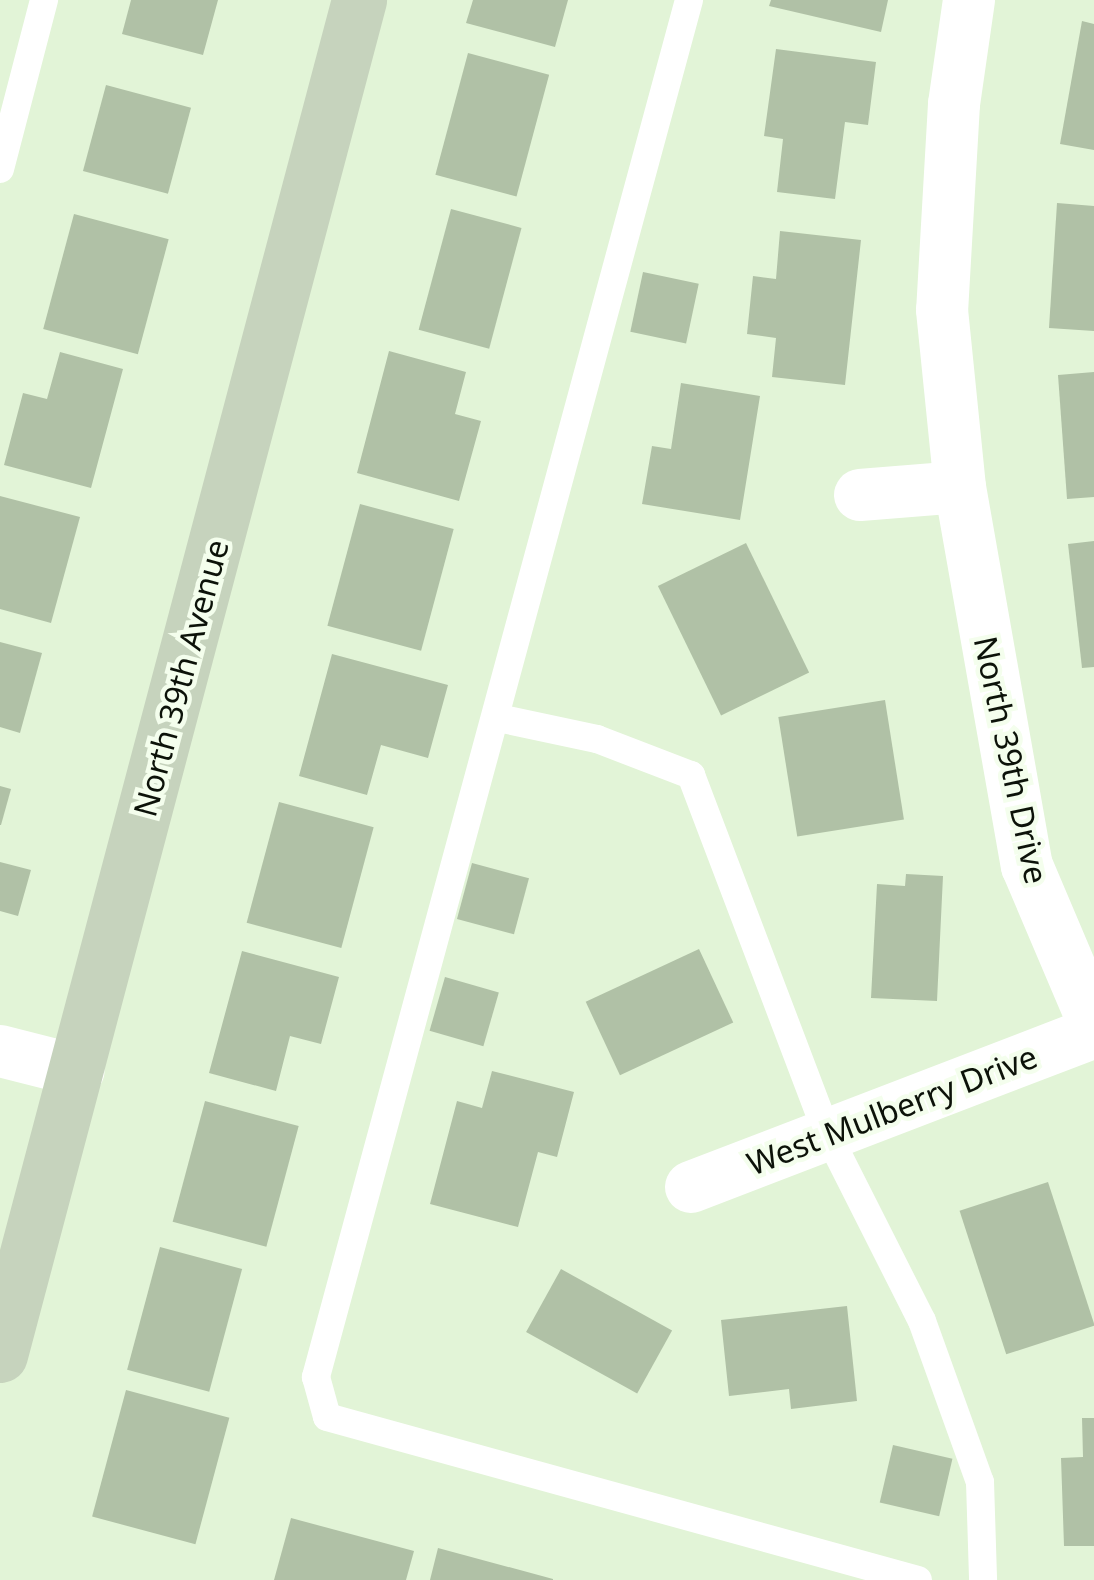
<!DOCTYPE html>
<style>
body{margin:0}
#map{position:relative;width:1094px;height:1580px;overflow:hidden;background:#e2f4d7;font-family:"Noto Sans",sans-serif}
div>[style]{position:absolute}
.building>*{inset:0;background:#b0c1a6;transform-origin:0 0}
.lane>*{height:28px;margin:-14px;padding:0 14px;transform-origin:14px;border-radius:14px;background:#fff}
.street>*{height:52px;margin:-26px;padding:0 26px;transform-origin:26px;border-radius:26px;background:#fff}
.secondary>*{height:55px;margin:-27.5px;padding:0 27.5px;transform-origin:27.5px;border-radius:27.5px;background:#c6d3bd}
span{translate:-50% -50%;white-space:nowrap;text-align:center;line-height:1.15;-webkit-text-stroke:9px #f4feed;paint-order:stroke}
.street-label{font-size:32px;color:#0c1209}
</style>
<div id="map">
<div class="building">
<i style="clip-path:polygon(131px 0,218px 0,203px 55px,122px 34px)"></i>
<i style="clip-path:polygon(473px 0,568px 0,555px 47px,466px 23px)"></i>
<i style="clip-path:polygon(771px 0,888px 0,881px 32px,769px 6px)"></i>
<i style="clip-path:polygon(1082px 21px,1094px 24px,1094px 150px,1060px 144px)"></i>
<i style="clip-path:polygon(776px 49px,876px 62px,868px 125px,845px 122px,835px 199px,777px 192px,783px 139px,764px 136px)"></i>
<i style="left:468px;top:53px;width:84px;height:126px;rotate:15deg"></i>
<i style="left:106px;top:85px;width:88px;height:89px;rotate:15deg"></i>
<i style="clip-path:polygon(1057px 203px,1094px 206px,1094px 331px,1049px 328px)"></i>
<i style="left:451px;top:209px;width:73px;height:125px;rotate:15deg"></i>
<i style="left:74px;top:214px;width:98px;height:119px;rotate:15deg"></i>
<i style="clip-path:polygon(780px 231px,861px 240px,845px 385px,772px 377px,776px 338px,747px 334px,753px 276px,776px 279px)"></i>
<i style="left:643px;top:272px;width:57px;height:61px;rotate:12deg"></i>
<i style="clip-path:polygon(389px 351px,466px 372px,455px 414px,481px 421px,459px 501px,357px 473px)"></i>
<i style="clip-path:polygon(60px 352px,123px 369px,91px 488px,4px 465px,23px 393px,47px 399px)"></i>
<i style="clip-path:polygon(1094px 372px,1094px 497px,1067px 499px,1058px 375px)"></i>
<i style="clip-path:polygon(681px 383px,760px 396px,740px 520px,642px 504px,652px 446px,671px 449px)"></i>
<i style="clip-path:polygon(0 496px,80px 517px,51px 623px,0 609px)"></i>
<i style="left:360px;top:504px;width:97px;height:126px;rotate:15deg"></i>
<i style="clip-path:polygon(1094px 541px,1094px 667px,1082px 668px,1068px 544px)"></i>
<i style="left:746px;top:543px;width:144px;height:98px;rotate:64deg"></i>
<i style="clip-path:polygon(0 642px,42px 653px,20px 733px,0 727px)"></i>
<i style="clip-path:polygon(332px 654px,448px 685px,428px 758px,381px 745px,367px 795px,299px 776px)"></i>
<i style="left:885px;top:700px;width:121px;height:108px;rotate:81deg"></i>
<i style="clip-path:polygon(0 786px,11px 789px,1px 825px,0 825px)"></i>
<i style="left:279px;top:802px;width:98px;height:125px;rotate:15deg"></i>
<i style="clip-path:polygon(0 862px,31px 870px,18px 916px,0 911px)"></i>
<i style="left:472px;top:863px;width:59px;height:58px;rotate:15deg"></i>
<i style="clip-path:polygon(906px 874px,943px 876px,937px 1001px,871px 998px,877px 884px,905px 886px)"></i>
<i style="left:699px;top:949px;width:81px;height:125px;rotate:65deg"></i>
<i style="clip-path:polygon(242px 951px,339px 977px,321px 1044px,290px 1036px,276px 1091px,209px 1073px)"></i>
<i style="left:445px;top:977px;width:56px;height:56px;rotate:16deg"></i>
<i style="clip-path:polygon(492px 1071px,574px 1092px,557px 1157px,538px 1152px,518px 1227px,430px 1204px,457px 1101px,482px 1108px)"></i>
<i style="left:205px;top:1101px;width:97px;height:125px;rotate:15deg"></i>
<i style="left:1048px;top:1182px;width:151px;height:93px;rotate:72deg"></i>
<i style="left:160px;top:1247px;width:85px;height:127px;rotate:15deg"></i>
<i style="left:561px;top:1269px;width:127px;height:72px;rotate:29deg"></i>
<i style="clip-path:polygon(847px 1306px,857px 1401px,791px 1409px,789px 1389px,729px 1396px,721px 1320px)"></i>
<i style="left:126px;top:1390px;width:107px;height:131px;rotate:15deg"></i>
<i style="clip-path:polygon(1082px 1418px,1094px 1418px,1094px 1546px,1064px 1546px,1061px 1458px,1083px 1457px)"></i>
<i style="left:893px;top:1445px;width:61px;height:59px;rotate:13deg"></i>
<i style="clip-path:polygon(291px 1518px,414px 1551px,406px 1580px,274px 1580px)"></i>
<i style="clip-path:polygon(438px 1548px,553px 1579px,553px 1580px,430px 1580px)"></i>
</div>
<div class="lane">
<i style="left:689px;top:0;width:1427px;rotate:105.16deg"></i>
<i style="left:316px;top:1377px;width:41px;rotate:74.6deg"></i>
<i style="left:327px;top:1417px;width:613px;rotate:15.42deg"></i>
<i style="left:0;top:169px;width:175px;rotate:-75.4deg"></i>
<i style="left:498px;top:718px;width:101px;rotate:12deg"></i>
<i style="left:597px;top:739px;width:101px;rotate:21deg"></i>
<i style="left:691px;top:775px;width:385px;rotate:69.2deg"></i>
<i style="left:828px;top:1135px;width:208px;rotate:63.2deg"></i>
<i style="left:922px;top:1321px;width:171px;rotate:70.2deg"></i>
<i style="left:980px;top:1482px;width:98px;rotate:88.2deg"></i>
</div>
<div class="street">
<i style="left:969px;top:0;width:105px;rotate:98.2deg"></i>
<i style="left:954px;top:104px;width:206px;rotate:93.3deg"></i>
<i style="left:942px;top:310px;width:178px;rotate:84.2deg"></i>
<i style="left:960px;top:487px;width:385px;rotate:80deg"></i>
<i style="left:1027px;top:866px;width:172px;rotate:67deg"></i>
<i style="left:860px;top:495px;width:100px;rotate:-4.6deg"></i>
<i style="left:0;top:1051px;width:81px;rotate:14.2deg"></i>
<i style="left:691px;top:1187px;width:432px;rotate:-21deg"></i>
</div>
<div class="secondary">
<i style="left:0;top:1355px;width:1402px;rotate:-75.16deg"></i>
</div>
<div class="street-label">
<span style="left:181px;top:678px;rotate:-75deg">North 39th Avenue</span>
<span style="left:1011px;top:760px;rotate:78deg">North 39th Drive</span>
<span style="left:892px;top:1110px;rotate:-21deg">West Mulberry Drive</span>
</div>
</div>
